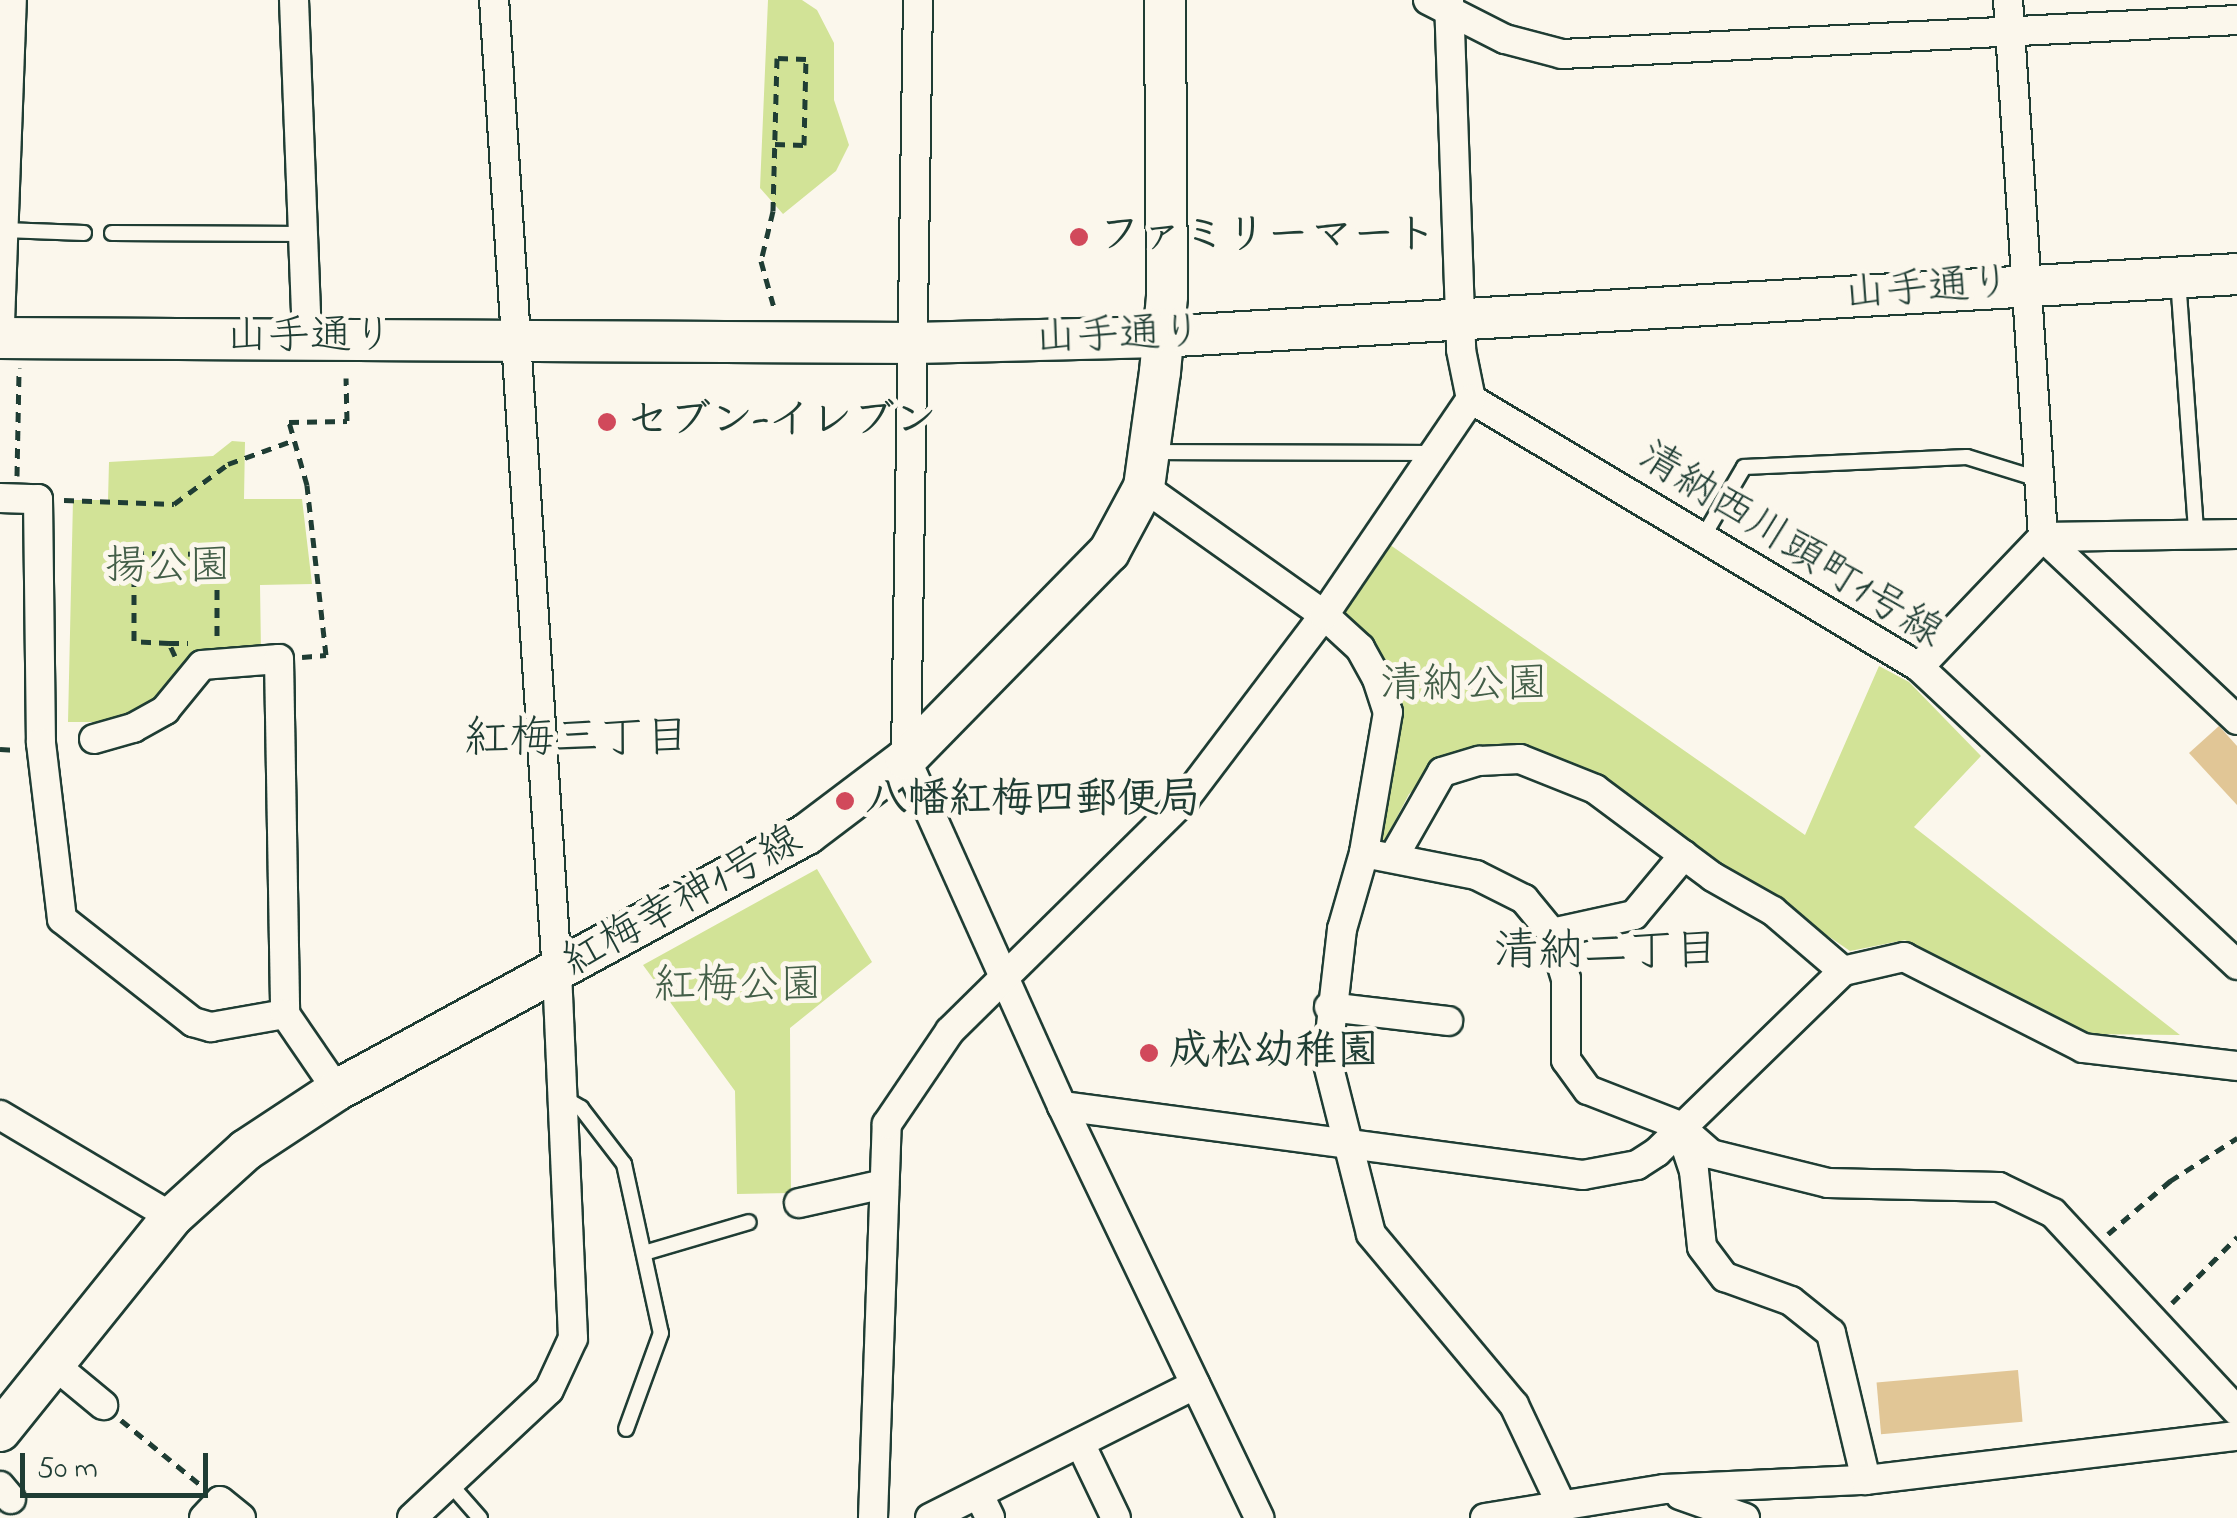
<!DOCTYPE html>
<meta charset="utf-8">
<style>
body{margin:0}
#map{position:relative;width:2237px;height:1518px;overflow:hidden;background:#fbf7ec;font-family:"Indie Flower","Klee One",sans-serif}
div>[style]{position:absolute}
.green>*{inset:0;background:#d2e397}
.building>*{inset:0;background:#e1c696;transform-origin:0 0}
.path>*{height:5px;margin-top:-2.5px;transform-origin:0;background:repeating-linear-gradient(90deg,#1f3d34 0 10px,transparent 0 18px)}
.roads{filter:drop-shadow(2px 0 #1f3d34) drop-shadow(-2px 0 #1f3d34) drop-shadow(0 2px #1f3d34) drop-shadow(0 -2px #1f3d34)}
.lane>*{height:14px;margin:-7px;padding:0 7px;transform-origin:7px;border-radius:7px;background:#fbf7ec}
.street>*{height:28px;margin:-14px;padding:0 14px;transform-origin:14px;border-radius:14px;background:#fbf7ec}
.secondary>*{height:40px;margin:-20px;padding:0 20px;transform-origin:20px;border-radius:20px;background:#fbf7ec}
.dots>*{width:28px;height:28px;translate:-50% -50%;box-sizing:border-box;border:5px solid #fbf7ec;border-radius:50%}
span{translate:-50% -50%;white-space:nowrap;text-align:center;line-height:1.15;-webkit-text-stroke:10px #fbf7ec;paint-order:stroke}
.poi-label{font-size:42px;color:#1f3d34;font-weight:700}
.left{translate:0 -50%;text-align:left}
.street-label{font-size:42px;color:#1f3d34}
.park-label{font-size:42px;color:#435e48}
.neighbourhood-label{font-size:45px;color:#1f3d34}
.scale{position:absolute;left:20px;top:1453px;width:188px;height:45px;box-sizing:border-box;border:5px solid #1f3d34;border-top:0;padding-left:12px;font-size:30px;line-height:35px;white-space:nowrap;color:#1f3d34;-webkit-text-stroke:8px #fbf7ec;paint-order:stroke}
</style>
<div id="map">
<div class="green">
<i style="clip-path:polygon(768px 0,802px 0,817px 10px,834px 43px,834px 100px,849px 145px,836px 171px,783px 214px,760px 188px)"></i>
<i style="clip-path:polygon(232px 441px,245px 442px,244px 499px,302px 499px,312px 584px,260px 585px,261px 651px,200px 653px,146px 709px,120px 722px,68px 722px,73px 500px,108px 500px,109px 462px,213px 456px)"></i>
<i style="clip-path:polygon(1386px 542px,1805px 835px,1879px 666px,1909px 682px,1981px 756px,1914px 827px,2180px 1035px,2081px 1034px,1905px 940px,1850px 951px,1598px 779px,1439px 767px,1409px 794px,1384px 842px,1377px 838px,1400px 722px,1366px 636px,1346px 615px,1345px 602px)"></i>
<i style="clip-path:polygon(817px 869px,872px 962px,790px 1028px,791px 1193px,737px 1194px,735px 1091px,643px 965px)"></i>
</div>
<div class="building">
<i style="clip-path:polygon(2219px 726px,2237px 746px,2237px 805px,2189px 753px)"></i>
<i style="left:2018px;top:1370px;width:52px;height:142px;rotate:85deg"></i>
</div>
<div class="path">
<i style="left:775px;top:144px;width:29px;rotate:2deg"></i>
<i style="left:804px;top:145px;width:86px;rotate:-88.7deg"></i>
<i style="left:806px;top:59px;width:29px;rotate:-178deg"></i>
<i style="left:777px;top:58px;width:153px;rotate:91.5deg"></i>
<i style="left:773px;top:211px;width:51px;rotate:103.5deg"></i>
<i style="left:761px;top:261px;width:52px;rotate:74.4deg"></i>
<i style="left:17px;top:476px;width:108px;rotate:-88.9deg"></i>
<i style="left:64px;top:500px;width:110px;rotate:2.1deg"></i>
<i style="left:174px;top:504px;width:67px;rotate:-36.5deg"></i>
<i style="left:228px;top:464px;width:70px;rotate:-20deg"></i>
<i style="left:169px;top:643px;width:19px"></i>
<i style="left:175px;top:656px;width:14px;rotate:-115deg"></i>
<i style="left:169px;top:643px;width:35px;rotate:-177deg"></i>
<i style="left:134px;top:641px;width:88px;rotate:-90deg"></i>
<i style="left:134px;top:553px;width:83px;rotate:0.7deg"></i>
<i style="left:217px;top:554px;width:87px;rotate:90deg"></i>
<i style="left:302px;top:657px;width:24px;rotate:-5deg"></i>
<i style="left:326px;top:655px;width:171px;rotate:-96.4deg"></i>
<i style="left:307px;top:485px;width:66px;rotate:-105.9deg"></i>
<i style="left:289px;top:422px;width:58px;rotate:-1deg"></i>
<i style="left:347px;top:421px;width:43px;rotate:-91.3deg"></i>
<i style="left:0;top:749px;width:17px;rotate:3deg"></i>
<i style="left:2108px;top:1234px;width:82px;rotate:-40.5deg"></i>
<i style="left:2170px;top:1181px;width:80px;rotate:-32.7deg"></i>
<i style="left:2172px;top:1303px;width:93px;rotate:-45.4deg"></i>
<i style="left:121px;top:1420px;width:104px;rotate:39.2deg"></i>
</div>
<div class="roads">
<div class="lane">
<i style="left:4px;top:230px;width:80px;rotate:2.1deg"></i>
<i style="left:112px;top:233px;width:192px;rotate:0.3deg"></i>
<i style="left:2178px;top:279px;width:253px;rotate:85.9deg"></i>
<i style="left:1151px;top:452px;width:280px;rotate:0.2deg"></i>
<i style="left:1703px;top:537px;width:81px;rotate:-59.6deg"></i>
<i style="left:1744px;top:467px;width:223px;rotate:-2.6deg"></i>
<i style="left:1967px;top:457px;width:71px;rotate:17.2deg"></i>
<i style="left:564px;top:1098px;width:20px;rotate:30deg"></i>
<i style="left:581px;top:1108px;width:71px;rotate:52.5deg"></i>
<i style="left:624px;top:1164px;width:173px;rotate:77.7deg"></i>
<i style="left:661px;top:1333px;width:102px;rotate:110deg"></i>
<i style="left:644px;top:1253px;width:109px;rotate:-16.4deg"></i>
<i style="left:451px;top:1485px;width:44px;rotate:48.7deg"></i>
</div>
<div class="street">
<i style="left:294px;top:0;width:338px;rotate:87.8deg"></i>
<i style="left:918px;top:0;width:759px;rotate:90.91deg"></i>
<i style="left:906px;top:759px;width:380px;rotate:65.8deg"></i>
<i style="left:1062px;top:1106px;width:457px;rotate:64.4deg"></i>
<i style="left:1428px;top:0;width:86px;rotate:26.9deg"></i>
<i style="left:1505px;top:39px;width:59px;rotate:14.7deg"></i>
<i style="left:1562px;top:54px;width:676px;rotate:-2.88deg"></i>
<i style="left:1449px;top:0;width:350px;rotate:88deg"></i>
<i style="left:1461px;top:350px;width:50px;rotate:78.5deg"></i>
<i style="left:1471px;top:399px;width:522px;rotate:30.89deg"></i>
<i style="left:1919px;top:667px;width:436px;rotate:43.1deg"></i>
<i style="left:2008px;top:0;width:538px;rotate:86.27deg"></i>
<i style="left:2043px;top:537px;width:267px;rotate:43.3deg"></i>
<i style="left:0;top:323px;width:323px;rotate:-87.9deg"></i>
<i style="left:1144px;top:487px;width:221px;rotate:35.4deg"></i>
<i style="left:1324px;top:615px;width:49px;rotate:42.5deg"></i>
<i style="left:1360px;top:648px;width:35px;rotate:61deg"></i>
<i style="left:1377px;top:679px;width:35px;rotate:72deg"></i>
<i style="left:1388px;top:712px;width:143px;rotate:99.7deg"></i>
<i style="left:1364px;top:853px;width:79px;rotate:106.1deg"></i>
<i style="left:1342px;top:929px;width:132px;rotate:96.5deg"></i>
<i style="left:1327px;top:1060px;width:179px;rotate:75.8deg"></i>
<i style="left:1371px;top:1234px;width:223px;rotate:50.1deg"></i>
<i style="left:1514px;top:1405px;width:110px;rotate:64.6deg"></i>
<i style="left:0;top:498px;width:38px;rotate:2deg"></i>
<i style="left:38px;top:499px;width:244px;rotate:89.3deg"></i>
<i style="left:41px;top:743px;width:177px;rotate:83.2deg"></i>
<i style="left:62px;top:919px;width:167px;rotate:38.2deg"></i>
<i style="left:193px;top:1022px;width:19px;rotate:16deg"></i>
<i style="left:211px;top:1027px;width:75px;rotate:-10deg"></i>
<i style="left:1919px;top:667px;width:180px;rotate:-46.4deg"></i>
<i style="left:2043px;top:537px;width:194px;rotate:-0.9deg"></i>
<i style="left:94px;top:739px;width:41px;rotate:-15.8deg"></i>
<i style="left:133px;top:728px;width:37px;rotate:-29deg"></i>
<i style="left:165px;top:710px;width:58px;rotate:-50.6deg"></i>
<i style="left:202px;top:665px;width:77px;rotate:-4.5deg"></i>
<i style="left:279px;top:659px;width:355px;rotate:89deg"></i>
<i style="left:285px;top:1014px;width:92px;rotate:55.6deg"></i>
<i style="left:1364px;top:853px;width:114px;rotate:11.1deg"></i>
<i style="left:1476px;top:875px;width:54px;rotate:26.6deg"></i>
<i style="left:1524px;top:899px;width:44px;rotate:50.5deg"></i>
<i style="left:1552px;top:933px;width:48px;rotate:73.1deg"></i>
<i style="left:1566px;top:979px;width:81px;rotate:90deg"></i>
<i style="left:1566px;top:1060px;width:37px;rotate:54deg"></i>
<i style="left:1588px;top:1090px;width:97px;rotate:21.3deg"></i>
<i style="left:1678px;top:1125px;width:44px;rotate:41.3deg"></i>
<i style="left:1711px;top:1154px;width:121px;rotate:13.9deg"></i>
<i style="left:1828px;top:1183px;width:171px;rotate:1.3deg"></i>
<i style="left:1999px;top:1187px;width:60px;rotate:25.7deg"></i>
<i style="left:2053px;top:1213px;width:270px;rotate:47.1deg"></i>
<i style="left:1393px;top:858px;width:99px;rotate:-60.3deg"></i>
<i style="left:1442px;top:772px;width:39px;rotate:-17deg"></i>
<i style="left:1479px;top:761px;width:41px;rotate:-2.8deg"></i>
<i style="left:1520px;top:759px;width:81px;rotate:21.8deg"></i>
<i style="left:1595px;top:789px;width:147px;rotate:36.7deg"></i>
<i style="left:1713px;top:877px;width:69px;rotate:29.5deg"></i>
<i style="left:1773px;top:911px;width:92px;rotate:40.6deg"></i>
<i style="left:1552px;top:933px;width:84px;rotate:-12.4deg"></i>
<i style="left:1634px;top:915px;width:78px;rotate:-50.2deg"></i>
<i style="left:1329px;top:1007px;width:120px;rotate:6.7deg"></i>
<i style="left:1062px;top:1106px;width:526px;rotate:7.54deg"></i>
<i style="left:1583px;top:1175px;width:55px;rotate:-10.5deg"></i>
<i style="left:1637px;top:1165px;width:24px;rotate:-33deg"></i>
<i style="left:1657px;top:1152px;width:260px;rotate:-44.2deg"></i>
<i style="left:1843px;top:971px;width:63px;rotate:-12.9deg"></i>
<i style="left:1904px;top:957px;width:201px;rotate:26.9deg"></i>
<i style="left:2083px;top:1048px;width:155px;rotate:6.7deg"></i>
<i style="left:0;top:1115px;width:200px;rotate:30.7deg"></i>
<i style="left:1679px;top:1126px;width:47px;rotate:71.6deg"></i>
<i style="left:1694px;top:1171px;width:76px;rotate:84deg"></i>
<i style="left:1702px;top:1247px;width:38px;rotate:53deg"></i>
<i style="left:1725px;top:1277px;width:70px;rotate:20deg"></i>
<i style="left:1791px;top:1301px;width:51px;rotate:38.7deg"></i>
<i style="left:1831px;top:1333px;width:151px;rotate:76.6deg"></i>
<i style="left:799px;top:1203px;width:87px;rotate:-12.6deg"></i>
<i style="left:57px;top:1367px;width:60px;rotate:39.6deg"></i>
<i style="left:1080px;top:1443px;width:83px;rotate:64.4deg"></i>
<i style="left:0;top:1486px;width:17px;rotate:50deg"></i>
<i style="left:979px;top:1495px;width:25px;rotate:64deg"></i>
<i style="left:1680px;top:1495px;width:69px;rotate:19.5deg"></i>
<i style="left:204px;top:1518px;width:23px;rotate:-47deg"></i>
<i style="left:220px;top:1501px;width:27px;rotate:39deg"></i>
<i style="left:412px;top:1518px;width:187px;rotate:-43.1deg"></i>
<i style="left:549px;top:1390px;width:57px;rotate:-65.2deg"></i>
<i style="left:573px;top:1338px;width:365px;rotate:-92.5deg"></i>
<i style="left:557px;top:973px;width:975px;rotate:-93.7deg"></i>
<i style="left:873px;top:1518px;width:394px;rotate:-88deg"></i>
<i style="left:887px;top:1124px;width:112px;rotate:-55.9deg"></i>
<i style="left:950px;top:1031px;width:330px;rotate:-44.6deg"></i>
<i style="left:1185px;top:799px;width:231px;rotate:-52.9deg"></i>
<i style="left:1324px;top:615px;width:261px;rotate:-55.8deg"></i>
<i style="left:930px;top:1518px;width:297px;rotate:-26.7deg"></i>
<i style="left:1485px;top:1518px;width:181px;rotate:-9.2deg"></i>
<i style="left:1664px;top:1489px;width:202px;rotate:-2.6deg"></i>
<i style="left:1866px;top:1480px;width:374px;rotate:-6.8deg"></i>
</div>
<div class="secondary">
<i style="left:0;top:338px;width:914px;rotate:0.31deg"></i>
<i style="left:914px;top:343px;width:245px;rotate:-1.4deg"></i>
<i style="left:1159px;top:337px;width:1080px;rotate:-3.34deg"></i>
<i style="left:0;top:1431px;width:275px;rotate:-51.2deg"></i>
<i style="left:172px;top:1217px;width:100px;rotate:-42.2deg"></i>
<i style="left:246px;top:1150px;width:109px;rotate:-33.4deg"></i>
<i style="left:337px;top:1090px;width:535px;rotate:-28.58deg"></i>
<i style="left:807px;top:834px;width:124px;rotate:-37.1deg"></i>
<i style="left:906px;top:759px;width:290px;rotate:-45.6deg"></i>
<i style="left:1109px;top:552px;width:74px;rotate:-61.7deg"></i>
<i style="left:1144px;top:487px;width:116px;rotate:-82.1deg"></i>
<i style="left:1160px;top:372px;width:76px;rotate:-84.7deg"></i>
<i style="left:1167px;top:296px;width:296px;rotate:-90.4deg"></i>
</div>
</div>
<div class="dots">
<i style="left:1079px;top:237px;background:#d1495b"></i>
<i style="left:607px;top:422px;background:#d1495b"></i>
<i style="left:845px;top:801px;background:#d1495b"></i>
<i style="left:1149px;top:1053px;background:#d1495b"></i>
</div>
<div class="poi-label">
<span class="left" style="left:1099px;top:237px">ファミリーマート</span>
<span class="left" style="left:627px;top:422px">セブン-イレブン</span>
<span class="left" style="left:865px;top:801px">八幡紅梅四郵便局</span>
<span class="left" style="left:1169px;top:1053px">成松幼稚園</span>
</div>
<div class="street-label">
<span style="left:1928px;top:290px;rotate:-4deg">山手通り</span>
<span style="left:1119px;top:337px;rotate:-2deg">山手通り</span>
<span style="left:310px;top:338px">山手通り</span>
<span style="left:1790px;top:546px;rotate:32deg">清納西川頭町1号線</span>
<span style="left:683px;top:902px;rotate:-29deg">紅梅幸神1号線</span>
</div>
<div class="park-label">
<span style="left:168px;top:568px">揚公園</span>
<span style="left:1464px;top:686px">清納公園</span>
<span style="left:738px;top:987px">紅梅公園</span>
</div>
<div class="neighbourhood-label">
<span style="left:577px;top:741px">紅梅三丁目</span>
<span style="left:1606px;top:954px">清納二丁目</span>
</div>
<div class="scale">50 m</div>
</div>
